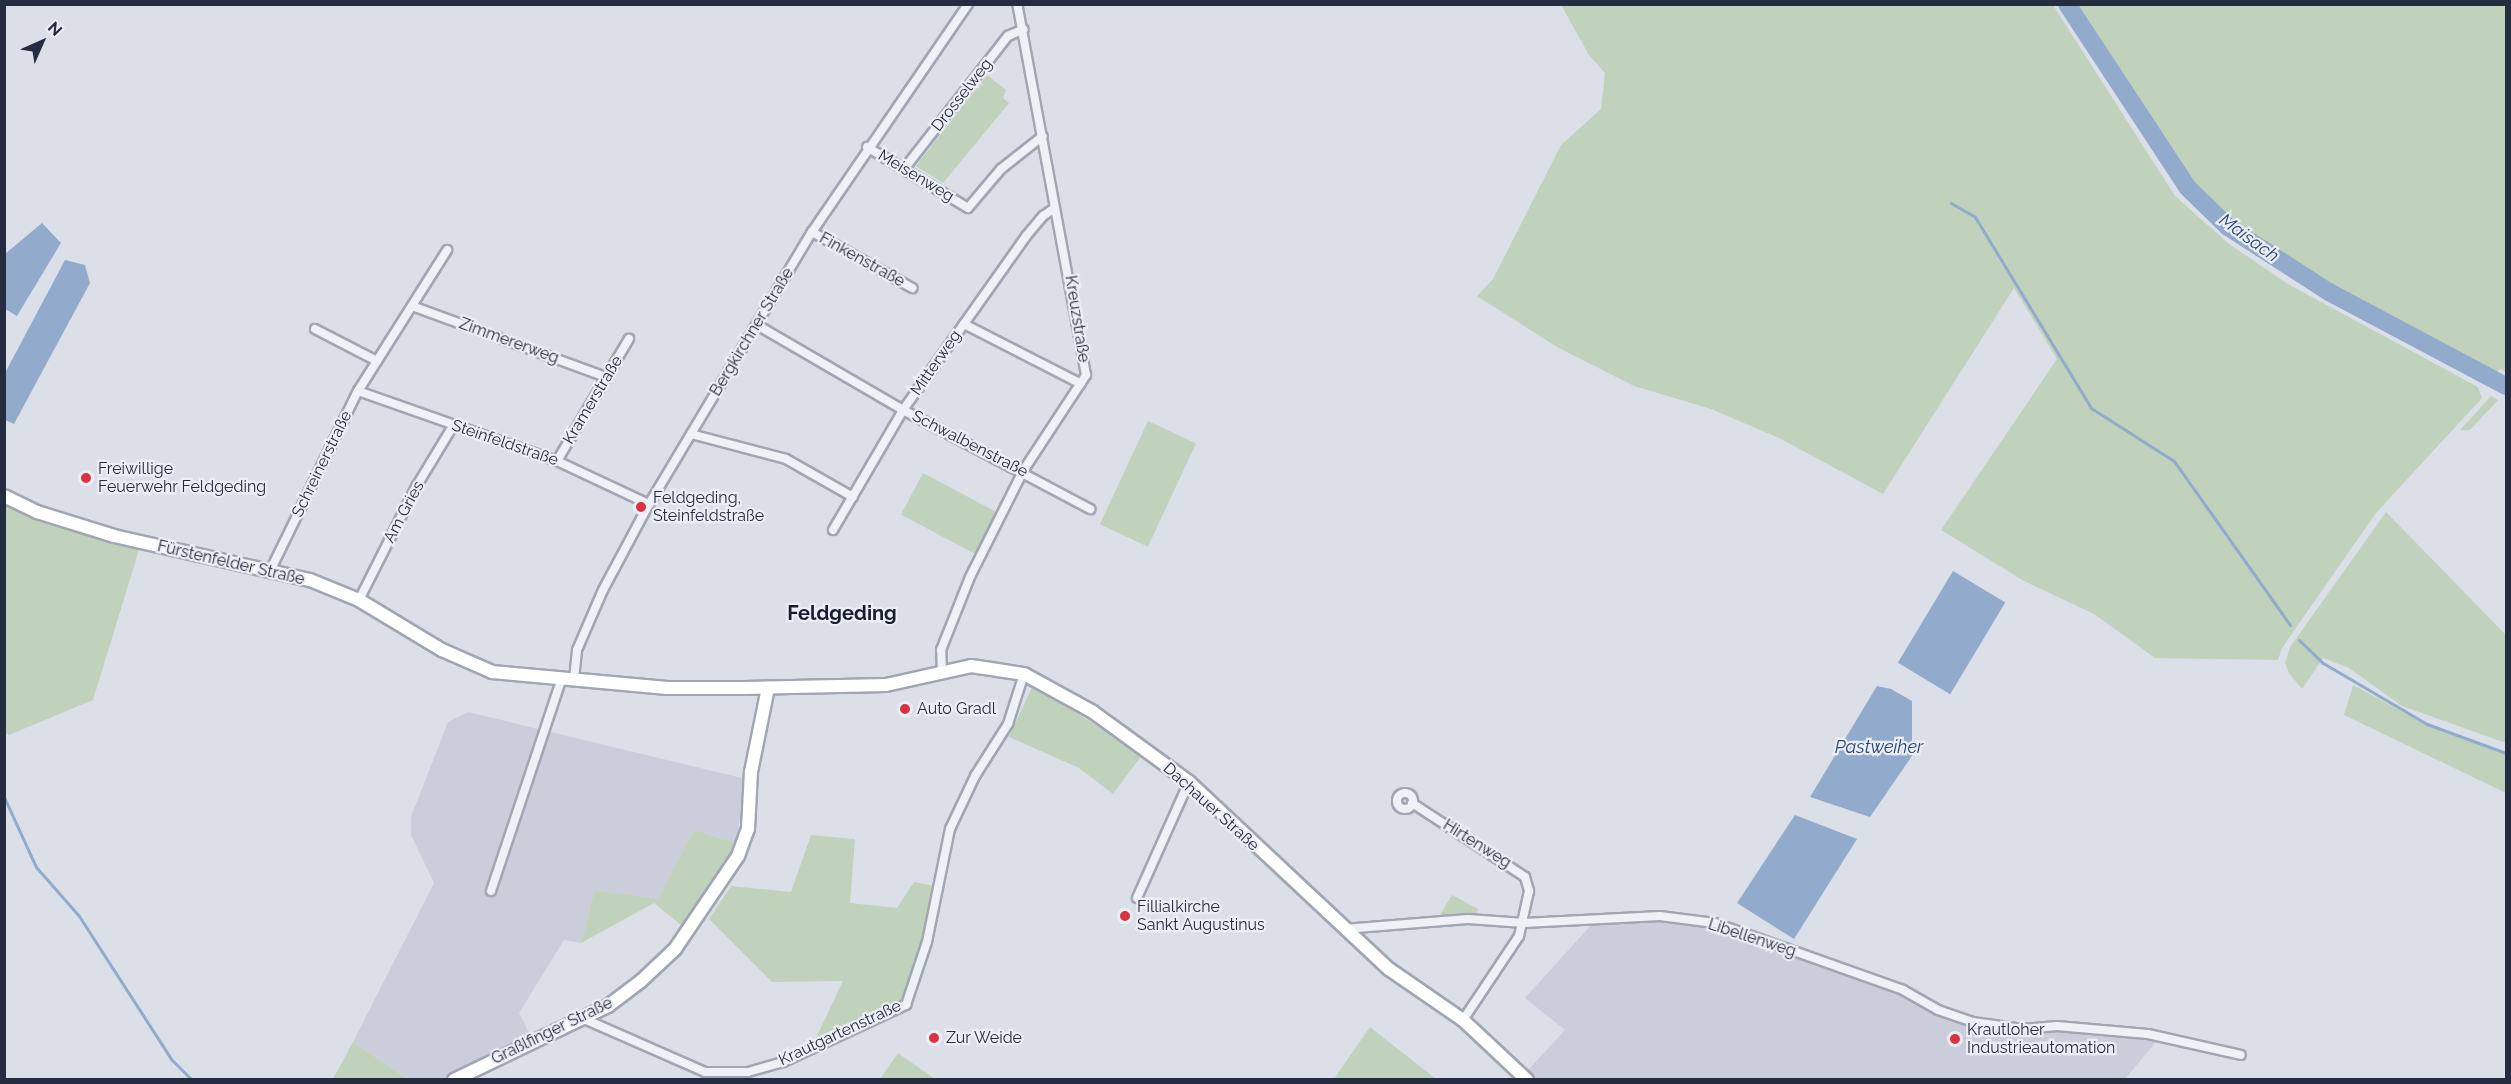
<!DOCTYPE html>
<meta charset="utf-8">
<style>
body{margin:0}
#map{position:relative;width:2511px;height:1084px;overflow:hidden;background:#dbdfe8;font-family:Raleway,sans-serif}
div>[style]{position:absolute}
.built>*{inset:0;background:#c9ceda}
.green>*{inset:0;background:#c0d2bc;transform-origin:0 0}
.water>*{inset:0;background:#92abcc;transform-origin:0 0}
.stream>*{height:3px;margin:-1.5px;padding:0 1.5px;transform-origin:1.5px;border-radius:1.5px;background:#92abcc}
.river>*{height:18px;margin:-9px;padding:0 9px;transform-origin:9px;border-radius:9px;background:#92abcc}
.roads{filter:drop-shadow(2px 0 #a0a6b2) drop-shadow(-2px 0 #a0a6b2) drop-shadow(0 2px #a0a6b2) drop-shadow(0 -2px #a0a6b2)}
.street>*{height:8px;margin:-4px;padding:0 4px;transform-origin:4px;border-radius:4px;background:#eef1f6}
.street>.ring{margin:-4px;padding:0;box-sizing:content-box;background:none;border:8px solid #eef1f6;border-radius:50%}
.secondary>*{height:12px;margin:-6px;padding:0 6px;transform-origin:6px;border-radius:6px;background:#fff}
.dots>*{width:16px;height:16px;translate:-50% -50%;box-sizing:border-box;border:3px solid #ebeff5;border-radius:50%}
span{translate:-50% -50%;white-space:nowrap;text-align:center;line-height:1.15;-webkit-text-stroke:4.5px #ebeff5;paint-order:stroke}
.street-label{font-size:16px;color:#242c3f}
.poi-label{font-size:16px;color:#242c3f}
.left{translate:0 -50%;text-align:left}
.water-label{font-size:18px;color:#2a4877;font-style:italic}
.quarter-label{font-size:20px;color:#161d30;font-weight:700}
.frame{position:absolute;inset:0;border:6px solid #242c3f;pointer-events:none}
.north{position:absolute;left:12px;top:12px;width:60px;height:60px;-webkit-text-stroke:4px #ebeff5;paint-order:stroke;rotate:45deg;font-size:16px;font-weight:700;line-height:24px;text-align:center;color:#242c3f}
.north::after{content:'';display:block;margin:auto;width:21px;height:27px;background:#242c3f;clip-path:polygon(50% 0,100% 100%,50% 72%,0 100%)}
</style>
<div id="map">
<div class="built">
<i style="clip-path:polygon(468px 712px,746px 779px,736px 843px,694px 830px,658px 900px,595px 890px,581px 943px,564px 940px,519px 1013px,530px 1034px,444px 1080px,409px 1079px,353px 1042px,434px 883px,411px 835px,411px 817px,448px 722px)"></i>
<i style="clip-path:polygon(1659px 917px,1713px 926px,1903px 993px,1972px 1024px,2058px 1027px,2156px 1042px,2125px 1079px,1536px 1079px,1527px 1071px,1565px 1030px,1525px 998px,1592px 924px)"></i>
</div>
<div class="green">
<i style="clip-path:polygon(1561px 5px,2053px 5px,2175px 196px,2229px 244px,2288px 284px,2478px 387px,2482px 398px,2376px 513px,2282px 648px,2278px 660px,2155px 658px,2094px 614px,2024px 581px,1941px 530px,2057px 359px,2014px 288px,1883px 494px,1781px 439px,1711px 409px,1634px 386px,1557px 347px,1477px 296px,1493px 279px,1561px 145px,1601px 109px,1605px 73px,1589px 55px)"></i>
<i style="clip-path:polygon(2059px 5px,2506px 5px,2506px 372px,2500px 369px,2486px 382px,2281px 271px,2186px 197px)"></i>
<i style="clip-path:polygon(987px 75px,1006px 90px,1003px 98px,1009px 103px,943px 183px,916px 166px)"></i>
<i style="clip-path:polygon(2491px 396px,2498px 400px,2470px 430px,2460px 430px)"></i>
<i style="left:1148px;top:421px;width:53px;height:114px;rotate:25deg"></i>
<i style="left:923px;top:473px;width:83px;height:47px;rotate:28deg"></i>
<i style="clip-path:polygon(5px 505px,32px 519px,139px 550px,93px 700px,9px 735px,4px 732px)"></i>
<i style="clip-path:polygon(2386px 512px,2506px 635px,2506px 743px,2402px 706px,2349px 668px,2323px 658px,2302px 689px,2289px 673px,2285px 663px,2290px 647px)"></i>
<i style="clip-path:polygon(1033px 685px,1142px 755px,1113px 794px,1079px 768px,1009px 737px)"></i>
<i style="clip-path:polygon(2353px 685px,2427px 725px,2506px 755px,2506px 793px,2344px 715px)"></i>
<i style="clip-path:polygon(694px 830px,736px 843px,686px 929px,654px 903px,581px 943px,595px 890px,658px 899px)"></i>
<i style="clip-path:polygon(811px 835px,855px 839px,850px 903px,897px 908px,914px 882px,935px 886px,927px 944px,906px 1003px,814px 1042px,843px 981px,772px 982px,709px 919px,731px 886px,791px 892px)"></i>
<i style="clip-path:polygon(1452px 895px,1478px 909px,1475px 915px,1440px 915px)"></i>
<i style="clip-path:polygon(1370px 1027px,1436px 1079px,1334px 1079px)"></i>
<i style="clip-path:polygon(353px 1042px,407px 1078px,407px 1079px,333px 1079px)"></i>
<i style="clip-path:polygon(898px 1053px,935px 1079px,880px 1079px)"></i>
</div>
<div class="water">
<i style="clip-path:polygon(42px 223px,61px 243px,17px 316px,5px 309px,5px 254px)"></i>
<i style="clip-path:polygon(65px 260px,85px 265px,90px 283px,14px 424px,5px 420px,5px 373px)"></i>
<i style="left:1953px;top:571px;width:61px;height:107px;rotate:31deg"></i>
<i style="clip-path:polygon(1877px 686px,1891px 689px,1912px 701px,1912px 756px,1870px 817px,1810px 797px)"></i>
<i style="clip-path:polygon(1795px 815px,1857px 839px,1794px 939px,1737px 903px)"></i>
</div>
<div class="stream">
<i style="left:1951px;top:203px;width:28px;rotate:30deg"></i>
<i style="left:1975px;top:217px;width:223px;rotate:58.7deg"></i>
<i style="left:2091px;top:408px;width:98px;rotate:32.6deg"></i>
<i style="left:2174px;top:461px;width:201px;rotate:54.7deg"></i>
<i style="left:2299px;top:640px;width:33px;rotate:44deg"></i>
<i style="left:2323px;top:663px;width:121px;rotate:30.4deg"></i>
<i style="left:2427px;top:724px;width:84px;rotate:20.2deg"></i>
<i style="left:4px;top:797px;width:77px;rotate:65.4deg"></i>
<i style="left:36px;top:867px;width:65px;rotate:48.7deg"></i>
<i style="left:79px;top:916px;width:170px;rotate:57.2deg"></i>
<i style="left:171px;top:1059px;width:30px;rotate:45deg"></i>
</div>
<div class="river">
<i style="left:2067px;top:4px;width:219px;rotate:56.7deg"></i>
<i style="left:2187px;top:187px;width:57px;rotate:44.3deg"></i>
<i style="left:2228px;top:227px;width:120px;rotate:32.8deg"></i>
<i style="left:2329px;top:292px;width:200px;rotate:28deg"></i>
</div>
<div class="roads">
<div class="street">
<i style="left:867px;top:147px;width:118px;rotate:31.1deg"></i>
<i style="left:968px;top:208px;width:51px;rotate:-49.8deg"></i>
<i style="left:1001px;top:169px;width:53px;rotate:-38.2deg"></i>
<i style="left:904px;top:169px;width:169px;rotate:-52deg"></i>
<i style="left:1008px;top:36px;width:17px;rotate:-24deg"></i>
<i style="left:812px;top:232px;width:115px;rotate:29.2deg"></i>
<i style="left:412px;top:306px;width:207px;rotate:20.1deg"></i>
<i style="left:964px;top:324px;width:131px;rotate:27.1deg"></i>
<i style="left:757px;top:325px;width:169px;rotate:30.2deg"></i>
<i style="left:903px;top:410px;width:212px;rotate:27.9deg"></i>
<i style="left:315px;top:329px;width:70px;rotate:27.3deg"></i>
<i style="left:358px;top:391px;width:211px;rotate:19.4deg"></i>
<i style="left:557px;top:461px;width:102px;rotate:25.1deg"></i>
<i style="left:691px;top:434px;width:98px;rotate:14.7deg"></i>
<i style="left:786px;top:459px;width:77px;rotate:29.6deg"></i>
<i style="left:557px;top:461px;width:142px;rotate:-59.5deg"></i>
<i style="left:833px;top:530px;width:139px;rotate:-59.7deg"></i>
<i style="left:903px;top:410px;width:214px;rotate:-54.7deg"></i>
<i style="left:1027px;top:235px;width:25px;rotate:-50deg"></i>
<i style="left:1043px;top:216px;width:14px;rotate:-34deg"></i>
<i style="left:271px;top:569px;width:198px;rotate:-64deg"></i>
<i style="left:358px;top:391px;width:167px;rotate:-57.7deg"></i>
<i style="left:359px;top:600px;width:127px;rotate:-63.2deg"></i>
<i style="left:416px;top:487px;width:71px;rotate:-58.8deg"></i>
<i style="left:942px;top:673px;width:23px;rotate:-92deg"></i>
<i style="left:941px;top:650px;width:79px;rotate:-68.3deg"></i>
<i style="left:970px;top:577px;width:119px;rotate:-63.4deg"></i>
<i style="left:1023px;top:471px;width:115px;rotate:-56.7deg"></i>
<i style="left:1086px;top:375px;width:377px;rotate:-100.5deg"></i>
<i style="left:574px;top:679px;width:29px;rotate:-84deg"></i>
<i style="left:577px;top:650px;width:65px;rotate:-66.6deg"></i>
<i style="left:603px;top:590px;width:98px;rotate:-61.9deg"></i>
<i style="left:649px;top:504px;width:317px;rotate:-59.1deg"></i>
<i style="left:812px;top:232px;width:276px;rotate:-55.6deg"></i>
<i class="ring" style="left:1397px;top:793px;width:8px;height:8px"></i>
<i style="left:1412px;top:803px;width:135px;rotate:33.2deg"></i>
<i style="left:1525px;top:877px;width:15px;rotate:74deg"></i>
<i style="left:1529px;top:891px;width:46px;rotate:102.5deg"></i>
<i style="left:1519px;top:936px;width:101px;rotate:123.7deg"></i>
<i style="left:491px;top:891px;width:225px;rotate:-71.6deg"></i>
<i style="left:1137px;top:898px;width:127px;rotate:-65.9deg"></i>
<i style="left:1344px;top:929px;width:124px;rotate:-4.6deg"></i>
<i style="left:1468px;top:919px;width:56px;rotate:4.1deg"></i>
<i style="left:1524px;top:923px;width:136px;rotate:-2.9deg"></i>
<i style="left:1660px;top:916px;width:55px;rotate:7.3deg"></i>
<i style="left:1715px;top:923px;width:200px;rotate:19.6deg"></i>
<i style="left:1903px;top:990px;width:40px;rotate:29.7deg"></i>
<i style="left:1938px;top:1010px;width:37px;rotate:19deg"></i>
<i style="left:1973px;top:1022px;width:50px;rotate:8deg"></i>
<i style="left:2023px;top:1029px;width:34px;rotate:-5deg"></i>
<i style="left:2057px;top:1026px;width:91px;rotate:5deg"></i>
<i style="left:2148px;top:1034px;width:95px;rotate:12.7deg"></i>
<i style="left:582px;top:1018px;width:134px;rotate:23.7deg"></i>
<i style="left:705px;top:1072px;width:43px"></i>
<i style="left:748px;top:1072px;width:36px;rotate:-16deg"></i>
<i style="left:783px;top:1062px;width:136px;rotate:-24.9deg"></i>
<i style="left:906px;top:1005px;width:66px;rotate:-71.6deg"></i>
<i style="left:927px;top:942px;width:115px;rotate:-78.5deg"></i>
<i style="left:950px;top:829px;width:59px;rotate:-64.7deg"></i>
<i style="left:975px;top:776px;width:62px;rotate:-57.6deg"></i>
<i style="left:1008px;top:724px;width:52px;rotate:-72.3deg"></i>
</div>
<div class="secondary">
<i style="left:4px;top:496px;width:37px;rotate:26deg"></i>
<i style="left:37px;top:512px;width:81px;rotate:17.3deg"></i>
<i style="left:114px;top:536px;width:201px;rotate:12.7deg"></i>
<i style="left:310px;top:580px;width:53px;rotate:22.2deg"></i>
<i style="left:359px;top:600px;width:97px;rotate:31.1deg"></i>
<i style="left:442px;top:650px;width:55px;rotate:23.7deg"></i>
<i style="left:492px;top:672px;width:176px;rotate:5.2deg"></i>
<i style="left:667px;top:688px;width:78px"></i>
<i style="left:745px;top:688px;width:141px;rotate:-1.2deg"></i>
<i style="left:886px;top:685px;width:87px;rotate:-12.6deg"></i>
<i style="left:971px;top:666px;width:54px;rotate:8.6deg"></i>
<i style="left:1024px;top:674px;width:79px;rotate:28.8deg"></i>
<i style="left:1093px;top:712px;width:119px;rotate:36.1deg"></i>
<i style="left:1189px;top:782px;width:274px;rotate:43.1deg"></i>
<i style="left:1389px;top:969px;width:90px;rotate:34.6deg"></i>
<i style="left:1463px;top:1020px;width:88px;rotate:43.2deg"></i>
<i style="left:454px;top:1080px;width:171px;rotate:-25.7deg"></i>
<i style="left:608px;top:1006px;width:41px;rotate:-37.1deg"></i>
<i style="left:641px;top:981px;width:47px;rotate:-43.3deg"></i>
<i style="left:675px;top:949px;width:112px;rotate:-55.9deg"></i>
<i style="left:738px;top:856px;width:29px;rotate:-70deg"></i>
<i style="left:748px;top:829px;width:57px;rotate:-87deg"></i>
<i style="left:751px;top:772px;width:86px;rotate:-78.6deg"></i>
</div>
</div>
<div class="dots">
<i style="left:86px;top:478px;background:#dc3141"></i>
<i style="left:641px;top:507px;background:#dc3141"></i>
<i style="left:905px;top:709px;background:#dc3141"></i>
<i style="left:1125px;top:916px;background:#dc3141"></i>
<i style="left:934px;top:1038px;background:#dc3141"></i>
<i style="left:1955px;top:1039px;background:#dc3141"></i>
</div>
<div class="street-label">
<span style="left:962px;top:95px;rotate:-52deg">Drosselweg</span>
<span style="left:916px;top:176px;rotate:31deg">Meisenweg</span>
<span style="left:862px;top:260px;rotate:29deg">Finkenstraße</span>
<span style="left:1077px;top:319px;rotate:81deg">Kreuzstraße</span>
<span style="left:752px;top:332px;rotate:-59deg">Bergkirchner Straße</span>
<span style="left:509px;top:341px;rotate:20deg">Zimmererweg</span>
<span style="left:936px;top:363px;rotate:-55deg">Mitterweg</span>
<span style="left:593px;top:400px;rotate:-59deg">Kramerstraße</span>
<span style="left:505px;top:443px;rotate:19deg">Steinfeldstraße</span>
<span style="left:970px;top:444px;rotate:27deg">Schwalbenstraße</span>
<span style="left:322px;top:464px;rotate:-64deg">Schreinerstraße</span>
<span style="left:404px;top:512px;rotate:-62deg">Am Gries</span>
<span style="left:231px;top:563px;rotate:13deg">Fürstenfelder Straße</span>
<span style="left:1211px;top:807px;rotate:42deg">Dachauer Straße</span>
<span style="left:1477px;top:844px;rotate:32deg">Hirtenweg</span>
<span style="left:1752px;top:938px;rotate:18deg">Libellenweg</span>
<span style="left:552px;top:1031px;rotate:-26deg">Graßlfinger Straße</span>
<span style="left:840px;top:1033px;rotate:-25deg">Krautgartenstraße</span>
</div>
<div class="poi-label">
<span class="left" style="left:98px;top:478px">Freiwillige<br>Feuerwehr Feldgeding</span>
<span class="left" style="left:653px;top:507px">Feldgeding,<br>Steinfeldstraße</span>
<span class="left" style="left:917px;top:709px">Auto Gradl</span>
<span class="left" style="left:1137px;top:916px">Fillialkirche<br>Sankt Augustinus</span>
<span class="left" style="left:1967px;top:1039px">Krautloher<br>Industrieautomation</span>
<span class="left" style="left:946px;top:1038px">Zur Weide</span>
</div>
<div class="water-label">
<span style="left:2249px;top:238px;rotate:36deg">Maisach</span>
<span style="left:1879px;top:747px">Pastweiher</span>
</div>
<div class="quarter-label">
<span style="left:842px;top:613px">Feldgeding</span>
</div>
<div class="frame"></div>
<div class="north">N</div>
</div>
